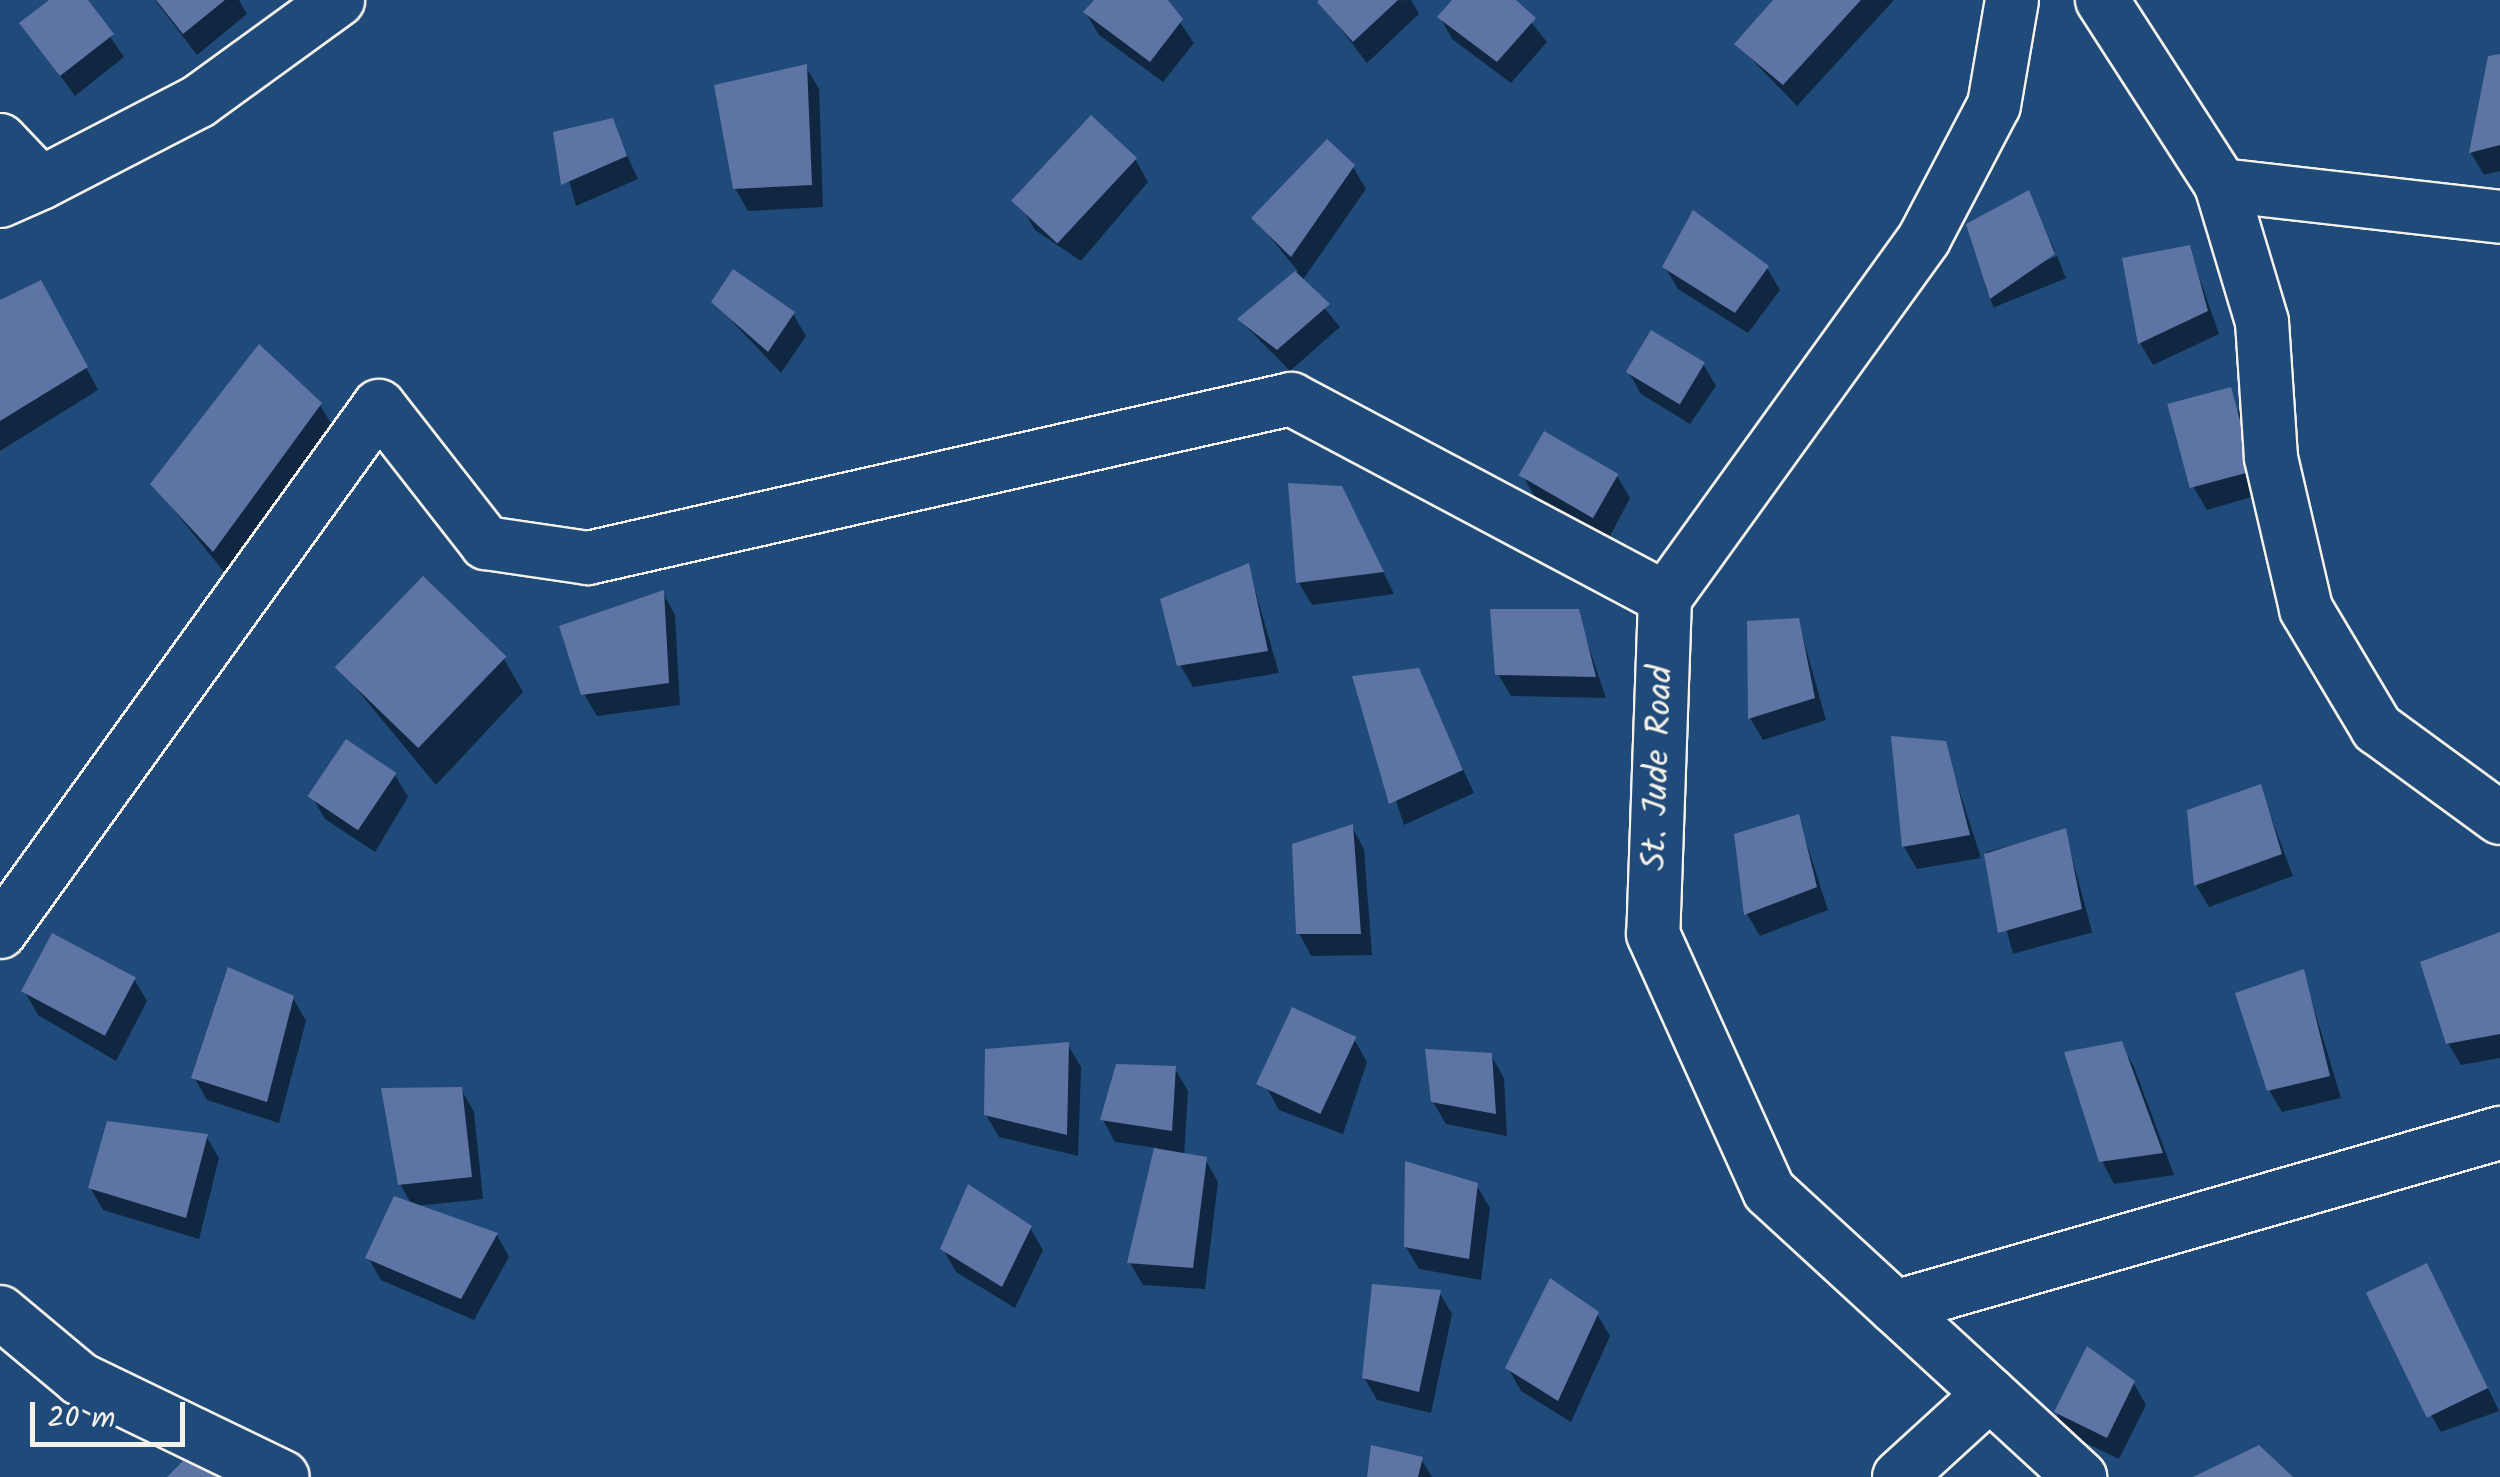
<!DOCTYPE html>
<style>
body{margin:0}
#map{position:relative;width:2500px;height:1477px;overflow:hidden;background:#1f4a7a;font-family:Kalam,sans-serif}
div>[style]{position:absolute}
.shadow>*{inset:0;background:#0007;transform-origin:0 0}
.building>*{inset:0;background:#5d74a4;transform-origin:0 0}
.roads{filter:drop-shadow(2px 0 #f4f1e8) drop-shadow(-2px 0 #f4f1e8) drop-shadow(0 2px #f4f1e8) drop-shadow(0 -2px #f4f1e8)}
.minor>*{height:52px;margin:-26px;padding:0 26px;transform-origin:26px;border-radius:26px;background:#1f4a7a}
span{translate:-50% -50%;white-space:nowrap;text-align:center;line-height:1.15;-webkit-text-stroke:8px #1f4a7a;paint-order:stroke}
.street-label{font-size:35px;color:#f4f1e8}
.scale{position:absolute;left:30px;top:1402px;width:155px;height:45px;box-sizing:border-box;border:5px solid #f4f1e8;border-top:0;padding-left:12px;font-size:30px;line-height:35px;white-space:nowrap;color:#f4f1e8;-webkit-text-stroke:8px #1f4a7a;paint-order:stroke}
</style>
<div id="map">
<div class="shadow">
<i style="clip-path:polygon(54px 0,85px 0,124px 57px,75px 96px,23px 24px)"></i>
<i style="clip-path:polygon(155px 0,239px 0,247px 14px,197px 55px)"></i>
<i style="clip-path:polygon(1098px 0,1165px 0,1194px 43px,1163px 82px,1099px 35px,1086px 13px)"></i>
<i style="clip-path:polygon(1411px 0,1419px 14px,1367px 63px,1320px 2px)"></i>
<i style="clip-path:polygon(1456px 0,1513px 0,1547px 42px,1511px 83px,1452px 39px,1440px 17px)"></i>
<i style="clip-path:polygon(1776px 0,1894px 0,1797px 106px,1737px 44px)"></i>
<i style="clip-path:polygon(2500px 57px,2500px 171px,2484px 175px,2471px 153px,2490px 58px)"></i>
<i style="clip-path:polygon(806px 67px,819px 89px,823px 207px,748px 211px,735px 188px)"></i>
<i style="clip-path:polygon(611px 121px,638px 179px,576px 206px,556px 134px)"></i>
<i style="clip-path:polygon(1135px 159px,1148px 182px,1081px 261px,1035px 230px,1022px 208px)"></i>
<i style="clip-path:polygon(1353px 167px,1366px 189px,1302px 281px,1340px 327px,1290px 371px,1240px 320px,1298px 271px,1254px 218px)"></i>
<i style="clip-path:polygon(2028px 193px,2055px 251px,1992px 298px,1969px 225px)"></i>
<i style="clip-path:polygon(2189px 248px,2219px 334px,2153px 365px,2140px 343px)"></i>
<i style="left:2057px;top:256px;width:24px;height:78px;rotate:68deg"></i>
<i style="clip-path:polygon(1665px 267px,1767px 268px,1780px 290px,1748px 333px,1678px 289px)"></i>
<i style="clip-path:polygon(714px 302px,793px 314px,806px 336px,781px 373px)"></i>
<i style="clip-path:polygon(0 303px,53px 305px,98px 390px,0 451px)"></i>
<i style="clip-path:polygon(1703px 364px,1716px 386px,1690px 424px,1641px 394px,1628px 371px)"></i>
<i style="clip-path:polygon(evenodd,2229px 390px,2265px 493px,2207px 510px,2194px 488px,2229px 390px,2234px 410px,2239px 410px,2260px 482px,2234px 410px)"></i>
<i style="clip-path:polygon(320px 405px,340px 438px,233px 583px,153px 484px)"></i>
<i style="clip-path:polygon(1523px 476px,1617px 476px,1630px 498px,1610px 536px,1536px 499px)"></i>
<i style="clip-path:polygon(1354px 511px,1394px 594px,1312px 605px,1299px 583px)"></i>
<i style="clip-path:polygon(1248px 566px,1279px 673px,1193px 687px,1180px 665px)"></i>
<i style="clip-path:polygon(663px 593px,675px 615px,680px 705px,597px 716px,584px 694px)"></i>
<i style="clip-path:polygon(1577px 612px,1606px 698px,1511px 696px,1498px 674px)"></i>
<i style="clip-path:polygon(1798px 620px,1826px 720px,1763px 740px,1750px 718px)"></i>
<i style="clip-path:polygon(504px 659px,523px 692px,436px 785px,341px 670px)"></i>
<i style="clip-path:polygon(1417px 671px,1474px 793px,1404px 825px,1356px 678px)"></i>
<i style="clip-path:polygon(1894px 738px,1944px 743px,1981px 858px,1917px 869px,1904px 847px)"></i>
<i style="clip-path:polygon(395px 775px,408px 797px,375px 852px,325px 819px,312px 797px)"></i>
<i style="clip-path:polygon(2260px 788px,2293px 876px,2209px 907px,2196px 885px)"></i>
<i style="clip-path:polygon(1798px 817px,1828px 910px,1760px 936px,1747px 914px,1737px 836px)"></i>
<i style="clip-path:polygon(1352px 827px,1364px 849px,1372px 955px,1311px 956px,1299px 933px)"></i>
<i style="left:2065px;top:831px;width:105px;height:82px;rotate:75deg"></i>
<i style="clip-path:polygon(2500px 935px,2500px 1058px,2461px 1065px,2448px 1043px)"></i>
<i style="clip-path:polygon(2303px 972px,2341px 1098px,2282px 1112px,2269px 1090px)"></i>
<i style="clip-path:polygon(134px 979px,147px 1001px,116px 1061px,38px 1015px,25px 992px)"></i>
<i style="clip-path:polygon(293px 998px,306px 1021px,279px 1123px,207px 1100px,194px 1077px)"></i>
<i style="clip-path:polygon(1354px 1039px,1367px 1062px,1343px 1134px,1279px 1110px,1266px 1087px)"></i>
<i style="clip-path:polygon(2121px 1044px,2134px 1067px,2174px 1175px,2114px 1184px,2102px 1161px)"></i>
<i style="clip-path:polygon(1068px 1045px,1081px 1067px,1078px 1156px,999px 1137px,986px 1115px)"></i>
<i style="clip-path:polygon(1491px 1055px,1504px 1078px,1507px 1136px,1446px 1124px,1433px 1102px)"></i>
<i style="clip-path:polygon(1175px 1069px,1188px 1091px,1184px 1156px,1205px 1159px,1218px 1182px,1205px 1289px,1143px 1285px,1130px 1263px,1157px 1148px,1115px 1142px,1103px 1120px)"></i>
<i style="clip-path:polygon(461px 1089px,474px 1112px,483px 1199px,415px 1206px,497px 1235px,509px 1257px,474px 1320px,381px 1280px,368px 1257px,412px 1205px,400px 1184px)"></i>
<i style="clip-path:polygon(206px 1136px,219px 1158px,199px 1239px,103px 1210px,90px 1187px)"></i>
<i style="clip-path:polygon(1477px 1186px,1490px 1208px,1481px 1280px,1419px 1269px,1406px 1247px)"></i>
<i style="clip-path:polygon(1030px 1228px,1043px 1250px,1015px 1308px,956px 1272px,943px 1249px)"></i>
<i style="clip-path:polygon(2439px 1288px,2499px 1411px,2441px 1432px,2428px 1410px)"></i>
<i style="clip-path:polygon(1439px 1292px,1452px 1314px,1431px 1413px,1377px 1400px,1364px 1377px)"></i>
<i style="clip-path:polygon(1597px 1314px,1610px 1336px,1571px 1422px,1521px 1391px,1508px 1368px)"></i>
<i style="clip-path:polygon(2133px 1382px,2146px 1405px,2119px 1459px,2069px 1435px,2056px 1412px)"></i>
<i style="clip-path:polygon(1421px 1459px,1432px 1477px,1369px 1477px)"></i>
</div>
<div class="building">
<i style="clip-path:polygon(49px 0,88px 0,114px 34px,60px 76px,19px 23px)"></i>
<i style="clip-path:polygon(156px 0,225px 0,183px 34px)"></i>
<i style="clip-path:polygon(1094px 0,1168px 0,1183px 19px,1150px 62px,1083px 12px)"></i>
<i style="clip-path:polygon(1398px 0,1353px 42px,1317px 2px,1319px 0)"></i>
<i style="clip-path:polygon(1452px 0,1516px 0,1536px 18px,1497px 62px,1437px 17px)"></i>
<i style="clip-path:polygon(1773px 0,1861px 0,1783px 85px,1734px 44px)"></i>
<i style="clip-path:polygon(2500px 54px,2500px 145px,2469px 153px,2488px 56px)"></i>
<i style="clip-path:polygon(807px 64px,812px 185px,733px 189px,714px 85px)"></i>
<i style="left:1091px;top:115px;width:63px;height:117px;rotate:43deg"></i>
<i style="clip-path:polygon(613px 118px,627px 156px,561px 185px,553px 132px)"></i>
<i style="clip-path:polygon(1327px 139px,1355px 165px,1291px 257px,1251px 218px)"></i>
<i style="clip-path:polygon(2029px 190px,2055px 254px,1990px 299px,1966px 224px)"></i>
<i style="clip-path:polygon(1693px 210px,1769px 266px,1735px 313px,1662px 267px)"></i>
<i style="clip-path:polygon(2190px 245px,2208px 311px,2138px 344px,2122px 258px)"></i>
<i style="clip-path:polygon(733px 269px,795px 312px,768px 352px,711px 302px)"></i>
<i style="clip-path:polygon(1295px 271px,1330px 304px,1277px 350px,1237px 319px)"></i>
<i style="clip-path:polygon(41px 280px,88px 367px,0 421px,0 300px)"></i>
<i style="left:1651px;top:330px;width:63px;height:49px;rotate:31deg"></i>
<i style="clip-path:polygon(259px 344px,322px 403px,213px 552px,150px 484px)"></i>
<i style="left:2231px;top:387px;width:87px;height:66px;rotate:75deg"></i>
<i style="left:1544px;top:431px;width:86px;height:51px;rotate:30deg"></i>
<i style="clip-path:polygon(1288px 483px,1342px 486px,1384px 572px,1296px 583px)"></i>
<i style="clip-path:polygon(1249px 563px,1268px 651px,1177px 666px,1160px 599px)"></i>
<i style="left:423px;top:576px;width:116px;height:127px;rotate:44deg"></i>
<i style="clip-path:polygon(664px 590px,669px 683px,581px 695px,559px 626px)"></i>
<i style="clip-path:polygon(1490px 609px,1579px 609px,1596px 677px,1495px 675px)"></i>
<i style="clip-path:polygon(1799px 618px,1815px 698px,1748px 719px,1747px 621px)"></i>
<i style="clip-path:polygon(1419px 668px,1463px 770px,1389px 804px,1352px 676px)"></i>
<i style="clip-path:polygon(1891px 736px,1946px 741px,1970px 835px,1902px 847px)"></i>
<i style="left:346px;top:739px;width:61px;height:69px;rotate:34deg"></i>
<i style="clip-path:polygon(2261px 784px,2282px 854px,2194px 886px,2187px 810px)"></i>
<i style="clip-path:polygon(1799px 814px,1817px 887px,1744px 915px,1734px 834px)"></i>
<i style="clip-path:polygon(1353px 824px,1361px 934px,1296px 934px,1292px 844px)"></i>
<i style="clip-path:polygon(2066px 828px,2082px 909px,1998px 933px,1984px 854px)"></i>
<i style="clip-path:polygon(2500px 932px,2500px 1034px,2446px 1044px,2420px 962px)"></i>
<i style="left:52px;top:933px;width:95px;height:66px;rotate:28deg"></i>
<i style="clip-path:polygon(228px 967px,294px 996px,267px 1102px,191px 1078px)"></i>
<i style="clip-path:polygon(2304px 969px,2330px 1076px,2267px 1091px,2235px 993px)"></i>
<i style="left:1292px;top:1007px;width:71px;height:85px;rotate:25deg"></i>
<i style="clip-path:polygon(2122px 1041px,2163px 1153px,2099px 1162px,2064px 1052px)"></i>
<i style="clip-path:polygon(1069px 1042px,1067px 1135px,984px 1115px,985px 1049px)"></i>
<i style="clip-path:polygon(1425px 1049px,1492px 1053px,1496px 1114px,1431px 1102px)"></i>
<i style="clip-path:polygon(1116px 1064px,1176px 1066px,1172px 1131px,1100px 1120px)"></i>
<i style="clip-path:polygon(462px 1087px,472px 1177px,398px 1185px,381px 1088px)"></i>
<i style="clip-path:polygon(107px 1121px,208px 1134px,186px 1218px,88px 1188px)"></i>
<i style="clip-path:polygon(1154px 1148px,1207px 1157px,1193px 1268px,1127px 1263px)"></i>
<i style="clip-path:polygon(1405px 1161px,1478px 1183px,1469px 1259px,1404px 1247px)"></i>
<i style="clip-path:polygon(968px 1184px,1032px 1226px,1002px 1287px,940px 1249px)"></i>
<i style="clip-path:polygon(394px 1196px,498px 1233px,461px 1299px,365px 1258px)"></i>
<i style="left:2427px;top:1263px;width:139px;height:68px;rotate:64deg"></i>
<i style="clip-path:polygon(1550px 1278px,1599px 1312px,1558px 1401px,1505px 1368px)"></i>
<i style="clip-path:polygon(1372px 1284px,1441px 1290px,1419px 1392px,1362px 1378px)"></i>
<i style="clip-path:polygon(2087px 1346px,2135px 1381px,2107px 1438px,2054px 1412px)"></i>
<i style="clip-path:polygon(1371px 1445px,1423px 1457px,1418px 1477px,1367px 1477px)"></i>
<i style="clip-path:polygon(2259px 1445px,2293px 1477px,2193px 1477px)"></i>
<i style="clip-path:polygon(189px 1455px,233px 1477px,167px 1477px)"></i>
</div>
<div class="roads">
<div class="minor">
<i style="left:2012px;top:0;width:107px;rotate:99.7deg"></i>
<i style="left:1994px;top:105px;width:151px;rotate:117.6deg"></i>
<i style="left:1924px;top:239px;width:443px;rotate:125.8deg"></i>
<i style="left:1665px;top:598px;width:336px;rotate:92deg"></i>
<i style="left:1653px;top:934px;width:282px;rotate:65.7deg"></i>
<i style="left:1769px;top:1191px;width:423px;rotate:42.6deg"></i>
<i style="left:2102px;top:0;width:220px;rotate:57.2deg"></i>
<i style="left:2221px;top:185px;width:143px;rotate:73.3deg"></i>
<i style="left:2262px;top:322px;width:136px;rotate:86.2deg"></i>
<i style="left:2271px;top:458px;width:155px;rotate:76.9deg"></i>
<i style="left:2306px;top:609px;width:139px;rotate:59.2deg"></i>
<i style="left:2377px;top:728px;width:152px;rotate:36.2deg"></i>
<i style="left:0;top:140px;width:59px;rotate:46.4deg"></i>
<i style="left:41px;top:183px;width:45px;rotate:156.3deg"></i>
<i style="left:41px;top:183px;width:178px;rotate:-27.4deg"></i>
<i style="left:199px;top:101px;width:172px;rotate:-36deg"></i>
<i style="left:2221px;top:185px;width:281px;rotate:6.5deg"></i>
<i style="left:0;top:932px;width:648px;rotate:-54.23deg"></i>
<i style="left:379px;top:406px;width:174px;rotate:52deg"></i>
<i style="left:486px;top:543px;width:103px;rotate:8.4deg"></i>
<i style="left:588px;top:558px;width:721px;rotate:-12.74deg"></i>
<i style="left:1291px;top:399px;width:424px;rotate:28deg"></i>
<i style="left:1895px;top:1307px;width:630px;rotate:-16.05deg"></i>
<i style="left:0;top:1312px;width:104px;rotate:39.9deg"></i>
<i style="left:80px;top:1379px;width:225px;rotate:25.8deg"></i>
<i style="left:1899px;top:1477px;width:123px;rotate:-42.4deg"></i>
</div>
</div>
<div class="street-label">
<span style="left:1659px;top:768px;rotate:-88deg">St. Jude Road</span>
</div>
<div class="scale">20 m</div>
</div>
